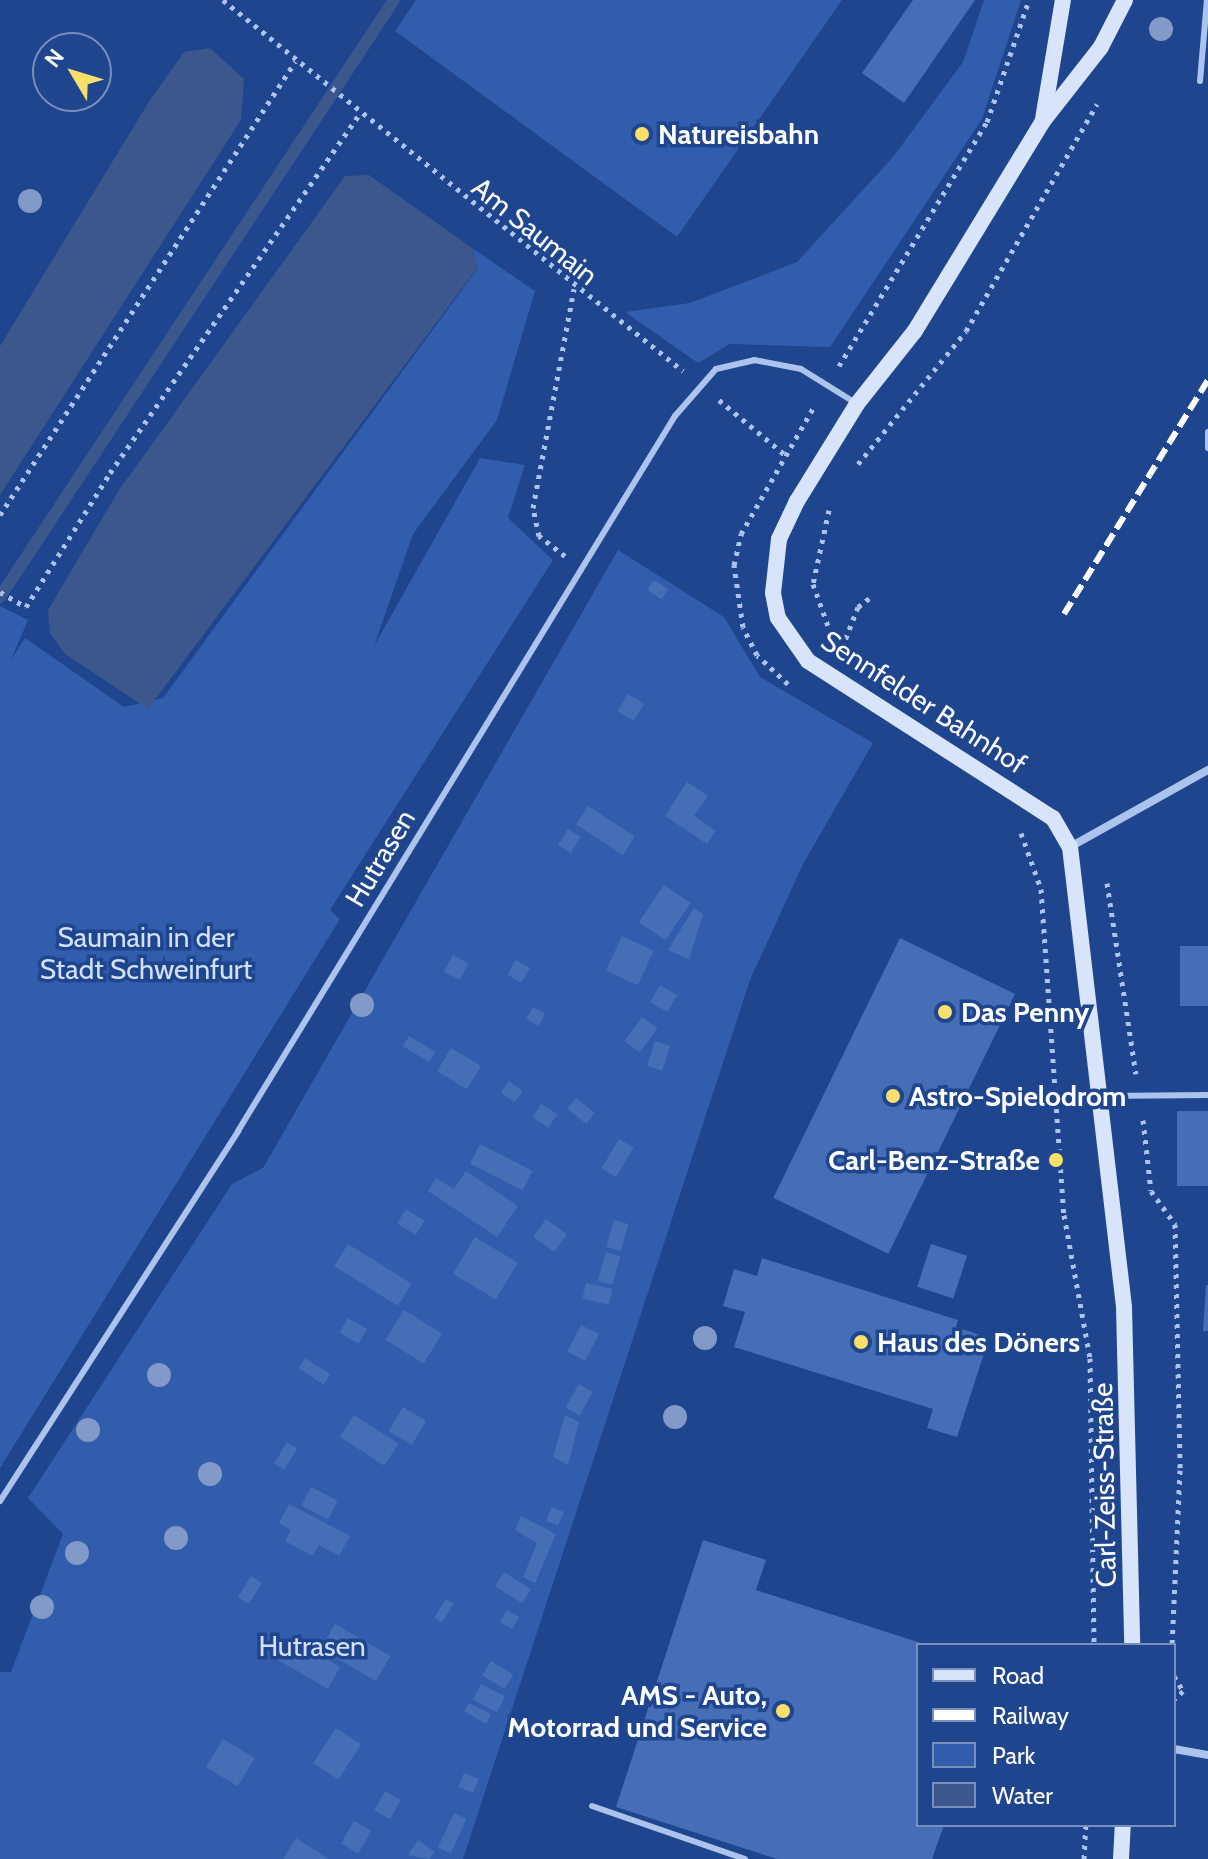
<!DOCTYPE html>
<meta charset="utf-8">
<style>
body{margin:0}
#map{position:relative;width:1208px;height:1859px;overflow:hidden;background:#1e458e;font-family:Cabin,sans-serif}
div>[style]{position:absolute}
.green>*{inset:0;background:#315dac}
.water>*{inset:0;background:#3b578d}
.stream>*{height:12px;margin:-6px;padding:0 6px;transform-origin:6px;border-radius:6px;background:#3b578d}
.building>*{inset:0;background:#466eb6;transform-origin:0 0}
.path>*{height:5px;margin-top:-2.5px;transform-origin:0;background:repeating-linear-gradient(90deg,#acc4ed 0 4px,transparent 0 10px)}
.lane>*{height:6px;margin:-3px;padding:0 3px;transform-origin:3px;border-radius:3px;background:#acc4ed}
.street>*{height:8px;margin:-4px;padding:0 4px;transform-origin:4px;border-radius:4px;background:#acc4ed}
.secondary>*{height:16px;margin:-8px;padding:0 8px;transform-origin:8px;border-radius:8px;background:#d8e4f9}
.rail>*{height:6px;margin-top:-3px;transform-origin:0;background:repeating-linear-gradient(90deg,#fff 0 14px,transparent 0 20px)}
.trees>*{width:24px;height:24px;margin:-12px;border-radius:50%;background:#819ac9}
.dots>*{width:22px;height:22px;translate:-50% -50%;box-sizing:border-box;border:4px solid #1e458e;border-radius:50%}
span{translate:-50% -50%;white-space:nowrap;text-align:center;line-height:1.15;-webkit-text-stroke:7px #1e458e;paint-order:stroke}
.poi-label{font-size:28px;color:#fff;font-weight:700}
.left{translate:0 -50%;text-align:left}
.right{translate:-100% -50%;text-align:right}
.street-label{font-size:28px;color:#fff}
.park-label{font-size:28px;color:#d2e0f9}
.legend{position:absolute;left:916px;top:1643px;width:260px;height:184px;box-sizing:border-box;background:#1e458e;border:2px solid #788fbb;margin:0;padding:10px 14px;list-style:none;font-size:24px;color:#fff}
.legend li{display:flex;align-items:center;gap:16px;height:40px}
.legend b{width:40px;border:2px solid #788fbb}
.north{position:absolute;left:32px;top:32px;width:80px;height:80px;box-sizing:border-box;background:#1e458e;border:2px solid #788fbb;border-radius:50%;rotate:308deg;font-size:22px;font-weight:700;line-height:32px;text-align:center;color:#fff}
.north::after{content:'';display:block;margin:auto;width:28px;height:36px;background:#fcdf6b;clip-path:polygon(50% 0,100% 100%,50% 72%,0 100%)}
</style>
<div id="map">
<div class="green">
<i style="clip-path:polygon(416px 0,842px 0,677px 237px,395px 31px)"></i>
<i style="clip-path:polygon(984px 0,1021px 0,982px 119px,830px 347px,730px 344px,698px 363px,625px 312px,690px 303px,797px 262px,893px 157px,963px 62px)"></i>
<i style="clip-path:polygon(472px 248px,535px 291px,497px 420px,413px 534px,374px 646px,480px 458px,525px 465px,508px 518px,553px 560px,330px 910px,340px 919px,0 1468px,0 606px,28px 620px,11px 660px,25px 638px,124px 707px,163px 698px,478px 268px)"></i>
<i style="clip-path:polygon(618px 550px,724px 617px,760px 677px,873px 743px,803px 864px,750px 980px,463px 1859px,0 1859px,0 1672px,11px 1672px,63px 1534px,28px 1498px,232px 1184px,263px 1168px)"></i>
</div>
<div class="water">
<i style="clip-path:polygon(210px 48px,244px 79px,241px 120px,0 495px,0 346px,150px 100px,184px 52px)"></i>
<i style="clip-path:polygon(369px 175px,472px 248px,478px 267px,148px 709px,65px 654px,50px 633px,48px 610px,119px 490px,345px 176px)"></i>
</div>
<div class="stream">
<i style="left:0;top:597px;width:715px;rotate:-56.58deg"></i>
</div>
<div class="building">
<i style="clip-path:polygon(913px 0,975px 0,904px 103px,862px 73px)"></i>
<i style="left:654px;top:580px;width:17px;height:12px;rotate:33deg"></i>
<i style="left:628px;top:694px;width:19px;height:20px;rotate:32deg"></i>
<i style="clip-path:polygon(687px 782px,708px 796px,694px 816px,716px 831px,707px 844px,665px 816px)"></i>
<i style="left:588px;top:806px;width:56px;height:22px;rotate:33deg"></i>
<i style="left:568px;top:829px;width:15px;height:19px;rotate:32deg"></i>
<i style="left:664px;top:885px;width:32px;height:45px;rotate:34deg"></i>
<i style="clip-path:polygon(694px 908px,703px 914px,689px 959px,668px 950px)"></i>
<i style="left:622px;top:936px;width:35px;height:38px;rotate:25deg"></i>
<i style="left:900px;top:938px;width:128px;height:289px;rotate:26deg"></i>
<i style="left:1180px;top:946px;width:28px;height:60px"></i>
<i style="left:453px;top:955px;width:18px;height:19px;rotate:29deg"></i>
<i style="left:516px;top:960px;width:16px;height:17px;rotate:30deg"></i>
<i style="left:660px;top:985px;width:20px;height:20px;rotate:30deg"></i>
<i style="left:533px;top:1007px;width:14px;height:14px;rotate:30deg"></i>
<i style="left:642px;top:1017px;width:19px;height:30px;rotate:36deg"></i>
<i style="left:409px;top:1036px;width:31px;height:12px;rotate:31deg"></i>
<i style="left:655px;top:1041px;width:16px;height:26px;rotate:18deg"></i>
<i style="left:451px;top:1048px;width:35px;height:27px;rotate:31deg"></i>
<i style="left:509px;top:1081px;width:17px;height:14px;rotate:36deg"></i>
<i style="left:576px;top:1098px;width:24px;height:14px;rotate:38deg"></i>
<i style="left:541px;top:1104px;width:19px;height:16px;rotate:32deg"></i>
<i style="left:1177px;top:1111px;width:31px;height:75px"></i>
<i style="left:619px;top:1139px;width:17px;height:34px;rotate:31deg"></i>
<i style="left:480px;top:1144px;width:59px;height:22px;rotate:27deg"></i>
<i style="clip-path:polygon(466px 1171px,518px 1206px,497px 1237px,428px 1191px,436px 1178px,454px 1189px)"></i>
<i style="left:406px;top:1209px;width:22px;height:17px;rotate:32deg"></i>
<i style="left:546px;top:1219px;width:26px;height:22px;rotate:36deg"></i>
<i style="left:614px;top:1220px;width:15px;height:28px;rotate:16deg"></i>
<i style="left:475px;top:1237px;width:50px;height:43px;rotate:31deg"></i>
<i style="left:348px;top:1244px;width:75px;height:26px;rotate:32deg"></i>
<i style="left:931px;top:1244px;width:38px;height:45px;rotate:18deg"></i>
<i style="left:606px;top:1252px;width:15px;height:30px;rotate:16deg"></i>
<i style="clip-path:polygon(762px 1258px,958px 1320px,956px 1327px,989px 1338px,957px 1437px,927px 1428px,933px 1409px,734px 1347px,745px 1312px,723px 1306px,734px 1269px,757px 1276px)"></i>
<i style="left:586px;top:1283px;width:27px;height:16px;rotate:13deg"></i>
<i style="clip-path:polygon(1206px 1285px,1208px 1285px,1208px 1331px,1203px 1331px)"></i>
<i style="left:404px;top:1310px;width:45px;height:35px;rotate:32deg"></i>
<i style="left:348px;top:1318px;width:22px;height:17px;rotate:30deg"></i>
<i style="left:581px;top:1325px;width:20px;height:30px;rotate:27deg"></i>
<i style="left:305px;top:1358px;width:30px;height:12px;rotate:33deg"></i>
<i style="left:579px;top:1384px;width:16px;height:27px;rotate:30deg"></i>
<i style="left:403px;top:1407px;width:27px;height:28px;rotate:31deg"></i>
<i style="left:354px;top:1415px;width:53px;height:26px;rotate:33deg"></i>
<i style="clip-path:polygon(565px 1415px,579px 1422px,568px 1465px,553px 1457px)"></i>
<i style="left:287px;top:1442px;width:12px;height:25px;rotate:31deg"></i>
<i style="left:311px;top:1487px;width:30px;height:21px;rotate:27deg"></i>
<i style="clip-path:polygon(289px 1504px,350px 1536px,339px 1556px,319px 1545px,313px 1556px,285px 1541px,291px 1530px,279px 1523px)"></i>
<i style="left:552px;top:1507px;width:13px;height:15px;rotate:23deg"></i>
<i style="clip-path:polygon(521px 1516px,556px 1534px,535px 1583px,523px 1577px,537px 1543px,515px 1530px)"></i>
<i style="clip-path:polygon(703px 1540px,766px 1560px,756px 1590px,924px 1644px,918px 1645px,918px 1825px,944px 1825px,932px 1859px,777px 1859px,616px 1807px)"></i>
<i style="left:504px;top:1572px;width:32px;height:17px;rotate:32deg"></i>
<i style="left:251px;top:1576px;width:13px;height:25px;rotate:32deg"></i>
<i style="left:446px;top:1599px;width:9px;height:22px;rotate:32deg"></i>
<i style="left:507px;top:1610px;width:14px;height:14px;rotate:30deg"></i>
<i style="left:335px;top:1624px;width:64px;height:29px;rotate:30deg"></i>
<i style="left:290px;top:1638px;width:58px;height:25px;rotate:30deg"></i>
<i style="left:491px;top:1661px;width:26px;height:17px;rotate:31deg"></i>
<i style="left:481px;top:1684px;width:27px;height:18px;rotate:27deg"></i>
<i style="clip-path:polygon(469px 1703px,491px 1714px,486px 1724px,464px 1711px)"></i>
<i style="left:336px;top:1728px;width:30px;height:42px;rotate:33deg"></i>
<i style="left:223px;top:1739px;width:37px;height:33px;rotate:31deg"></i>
<i style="left:464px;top:1773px;width:16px;height:15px;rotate:22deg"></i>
<i style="left:385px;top:1791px;width:18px;height:22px;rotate:29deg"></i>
<i style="left:454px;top:1813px;width:14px;height:38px;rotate:25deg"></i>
<i style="left:354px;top:1821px;width:20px;height:26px;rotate:30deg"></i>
<i style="clip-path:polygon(296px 1838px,329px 1859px,283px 1859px)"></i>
<i style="clip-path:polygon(418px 1840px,435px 1852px,429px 1859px,408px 1855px)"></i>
</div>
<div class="path">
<i style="left:223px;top:0;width:591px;rotate:38.89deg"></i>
<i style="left:839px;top:366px;width:285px;rotate:-58.8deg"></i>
<i style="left:987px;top:122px;width:129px;rotate:-71deg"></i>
<i style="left:719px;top:400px;width:85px;rotate:39.7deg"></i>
<i style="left:858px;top:464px;width:171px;rotate:-50.9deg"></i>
<i style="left:966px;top:331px;width:262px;rotate:-60deg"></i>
<i style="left:829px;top:510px;width:76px;rotate:102.2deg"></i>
<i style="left:813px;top:584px;width:56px;rotate:70.3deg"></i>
<i style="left:0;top:515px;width:541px;rotate:-56.93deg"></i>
<i style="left:565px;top:556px;width:33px;rotate:-142deg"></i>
<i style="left:539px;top:536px;width:29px;rotate:-102deg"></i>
<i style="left:533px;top:508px;width:223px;rotate:-79.4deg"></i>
<i style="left:0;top:592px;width:30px;rotate:30deg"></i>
<i style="left:26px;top:607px;width:158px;rotate:-57.9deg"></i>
<i style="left:110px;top:473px;width:436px;rotate:-55.2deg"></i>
<i style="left:842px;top:648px;width:44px;rotate:-68.7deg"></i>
<i style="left:858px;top:607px;width:18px;rotate:-38deg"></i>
<i style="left:788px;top:684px;width:42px;rotate:-136.9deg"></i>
<i style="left:757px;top:655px;width:31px;rotate:-117deg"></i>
<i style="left:743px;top:627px;width:63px;rotate:-98.3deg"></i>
<i style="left:734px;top:565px;width:32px;rotate:-77deg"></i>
<i style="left:741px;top:534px;width:149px;rotate:-60.2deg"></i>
<i style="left:1021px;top:833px;width:59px;rotate:70.3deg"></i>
<i style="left:1041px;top:889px;width:327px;rotate:86deg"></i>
<i style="left:1064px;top:1215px;width:145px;rotate:79.7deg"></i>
<i style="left:1090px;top:1358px;width:287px;rotate:89.2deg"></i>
<i style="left:1107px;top:883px;width:193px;rotate:81.4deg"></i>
<i style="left:1143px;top:1120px;width:71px;rotate:83.6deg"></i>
<i style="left:1151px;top:1191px;width:41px;rotate:54deg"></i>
<i style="left:1175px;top:1224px;width:246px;rotate:88.8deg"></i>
<i style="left:1180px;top:1470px;width:175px;rotate:92.6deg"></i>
<i style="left:1174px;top:1676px;width:17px;rotate:59deg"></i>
<i style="left:1183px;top:1691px;width:12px;rotate:138deg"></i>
<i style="left:1084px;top:1859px;width:34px;rotate:-87deg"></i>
</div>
<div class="lane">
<i style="left:1200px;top:81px;width:81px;rotate:-85.1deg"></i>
<i style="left:1208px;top:432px;width:16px;rotate:90deg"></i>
<i style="left:1103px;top:1096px;width:105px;rotate:-0.5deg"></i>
<i style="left:0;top:1501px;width:440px;rotate:-57.2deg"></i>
<i style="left:238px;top:1131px;width:838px;rotate:-58.57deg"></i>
<i style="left:675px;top:416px;width:62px;rotate:-48.9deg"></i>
<i style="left:716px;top:369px;width:39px;rotate:-13deg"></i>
<i style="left:754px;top:360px;width:48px;rotate:10.8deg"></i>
<i style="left:801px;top:369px;width:62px;rotate:31.9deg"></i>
<i style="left:592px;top:1806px;width:162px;rotate:19.1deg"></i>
</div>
<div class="street">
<i style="left:1070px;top:847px;width:158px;rotate:-29.2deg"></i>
<i style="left:1174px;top:1749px;width:35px;rotate:10deg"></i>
</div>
<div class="secondary">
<i style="left:1125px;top:0;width:53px;rotate:117.1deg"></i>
<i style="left:1101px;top:47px;width:94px;rotate:128.1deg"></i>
<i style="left:1043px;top:121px;width:247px;rotate:121.4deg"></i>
<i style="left:914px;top:332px;width:92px;rotate:128.4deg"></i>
<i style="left:857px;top:404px;width:114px;rotate:121.7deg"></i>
<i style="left:797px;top:501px;width:42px;rotate:115.3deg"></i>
<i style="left:779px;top:539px;width:54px;rotate:96.3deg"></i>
<i style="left:773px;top:593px;width:25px;rotate:79deg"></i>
<i style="left:778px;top:618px;width:52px;rotate:55.1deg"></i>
<i style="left:808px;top:661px;width:291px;rotate:32.7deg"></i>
<i style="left:1053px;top:818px;width:34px;rotate:60deg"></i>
<i style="left:1070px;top:847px;width:463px;rotate:83.3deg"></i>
<i style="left:1124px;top:1307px;width:338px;rotate:88.6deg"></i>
<i style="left:1043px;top:119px;width:121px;rotate:-80.5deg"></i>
<i style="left:1121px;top:1859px;width:34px;rotate:-87deg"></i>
</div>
<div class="rail">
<i style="left:1064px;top:614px;width:275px;rotate:-58.4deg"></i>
</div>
<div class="trees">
<i style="left:1161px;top:29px"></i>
<i style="left:30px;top:201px"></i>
<i style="left:362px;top:1005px"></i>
<i style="left:705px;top:1338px"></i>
<i style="left:159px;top:1375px"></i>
<i style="left:675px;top:1417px"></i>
<i style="left:88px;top:1430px"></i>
<i style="left:210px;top:1474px"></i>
<i style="left:176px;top:1538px"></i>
<i style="left:77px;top:1553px"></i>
<i style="left:42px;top:1607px"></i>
</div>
<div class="dots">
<i style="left:642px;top:134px;background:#fcdf6b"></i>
<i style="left:945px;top:1012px;background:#fcdf6b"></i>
<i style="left:893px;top:1096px;background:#fcdf6b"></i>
<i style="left:1056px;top:1160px;background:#fcdf6b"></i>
<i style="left:861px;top:1342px;background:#fcdf6b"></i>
<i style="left:783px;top:1711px;background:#fcdf6b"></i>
</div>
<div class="poi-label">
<span class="left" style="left:658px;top:134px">Natureisbahn</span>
<span class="left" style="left:961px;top:1012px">Das Penny</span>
<span class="left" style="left:909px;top:1096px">Astro-Spielodrom</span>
<span class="right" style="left:1040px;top:1160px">Carl-Benz-Straße</span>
<span class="left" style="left:877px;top:1342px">Haus des Döners</span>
<span class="right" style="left:767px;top:1711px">AMS - Auto,<br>Motorrad und Service</span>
</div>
<div class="street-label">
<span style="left:535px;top:231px;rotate:39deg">Am Saumain</span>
<span style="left:924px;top:702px;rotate:33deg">Sennfelder Bahnhof</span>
<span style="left:380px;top:858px;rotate:-59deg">Hutrasen</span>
<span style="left:1104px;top:1485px;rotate:-91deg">Carl-Zeiss-Straße</span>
</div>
<div class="park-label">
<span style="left:146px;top:953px">Saumain in der<br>Stadt Schweinfurt</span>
<span style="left:312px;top:1646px">Hutrasen</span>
</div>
<ul class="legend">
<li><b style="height:10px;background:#d8e4f9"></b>Road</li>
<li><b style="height:10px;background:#fff"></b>Railway</li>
<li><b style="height:22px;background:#315dac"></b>Park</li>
<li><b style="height:22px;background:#3b578d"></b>Water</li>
</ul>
<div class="north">N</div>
</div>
